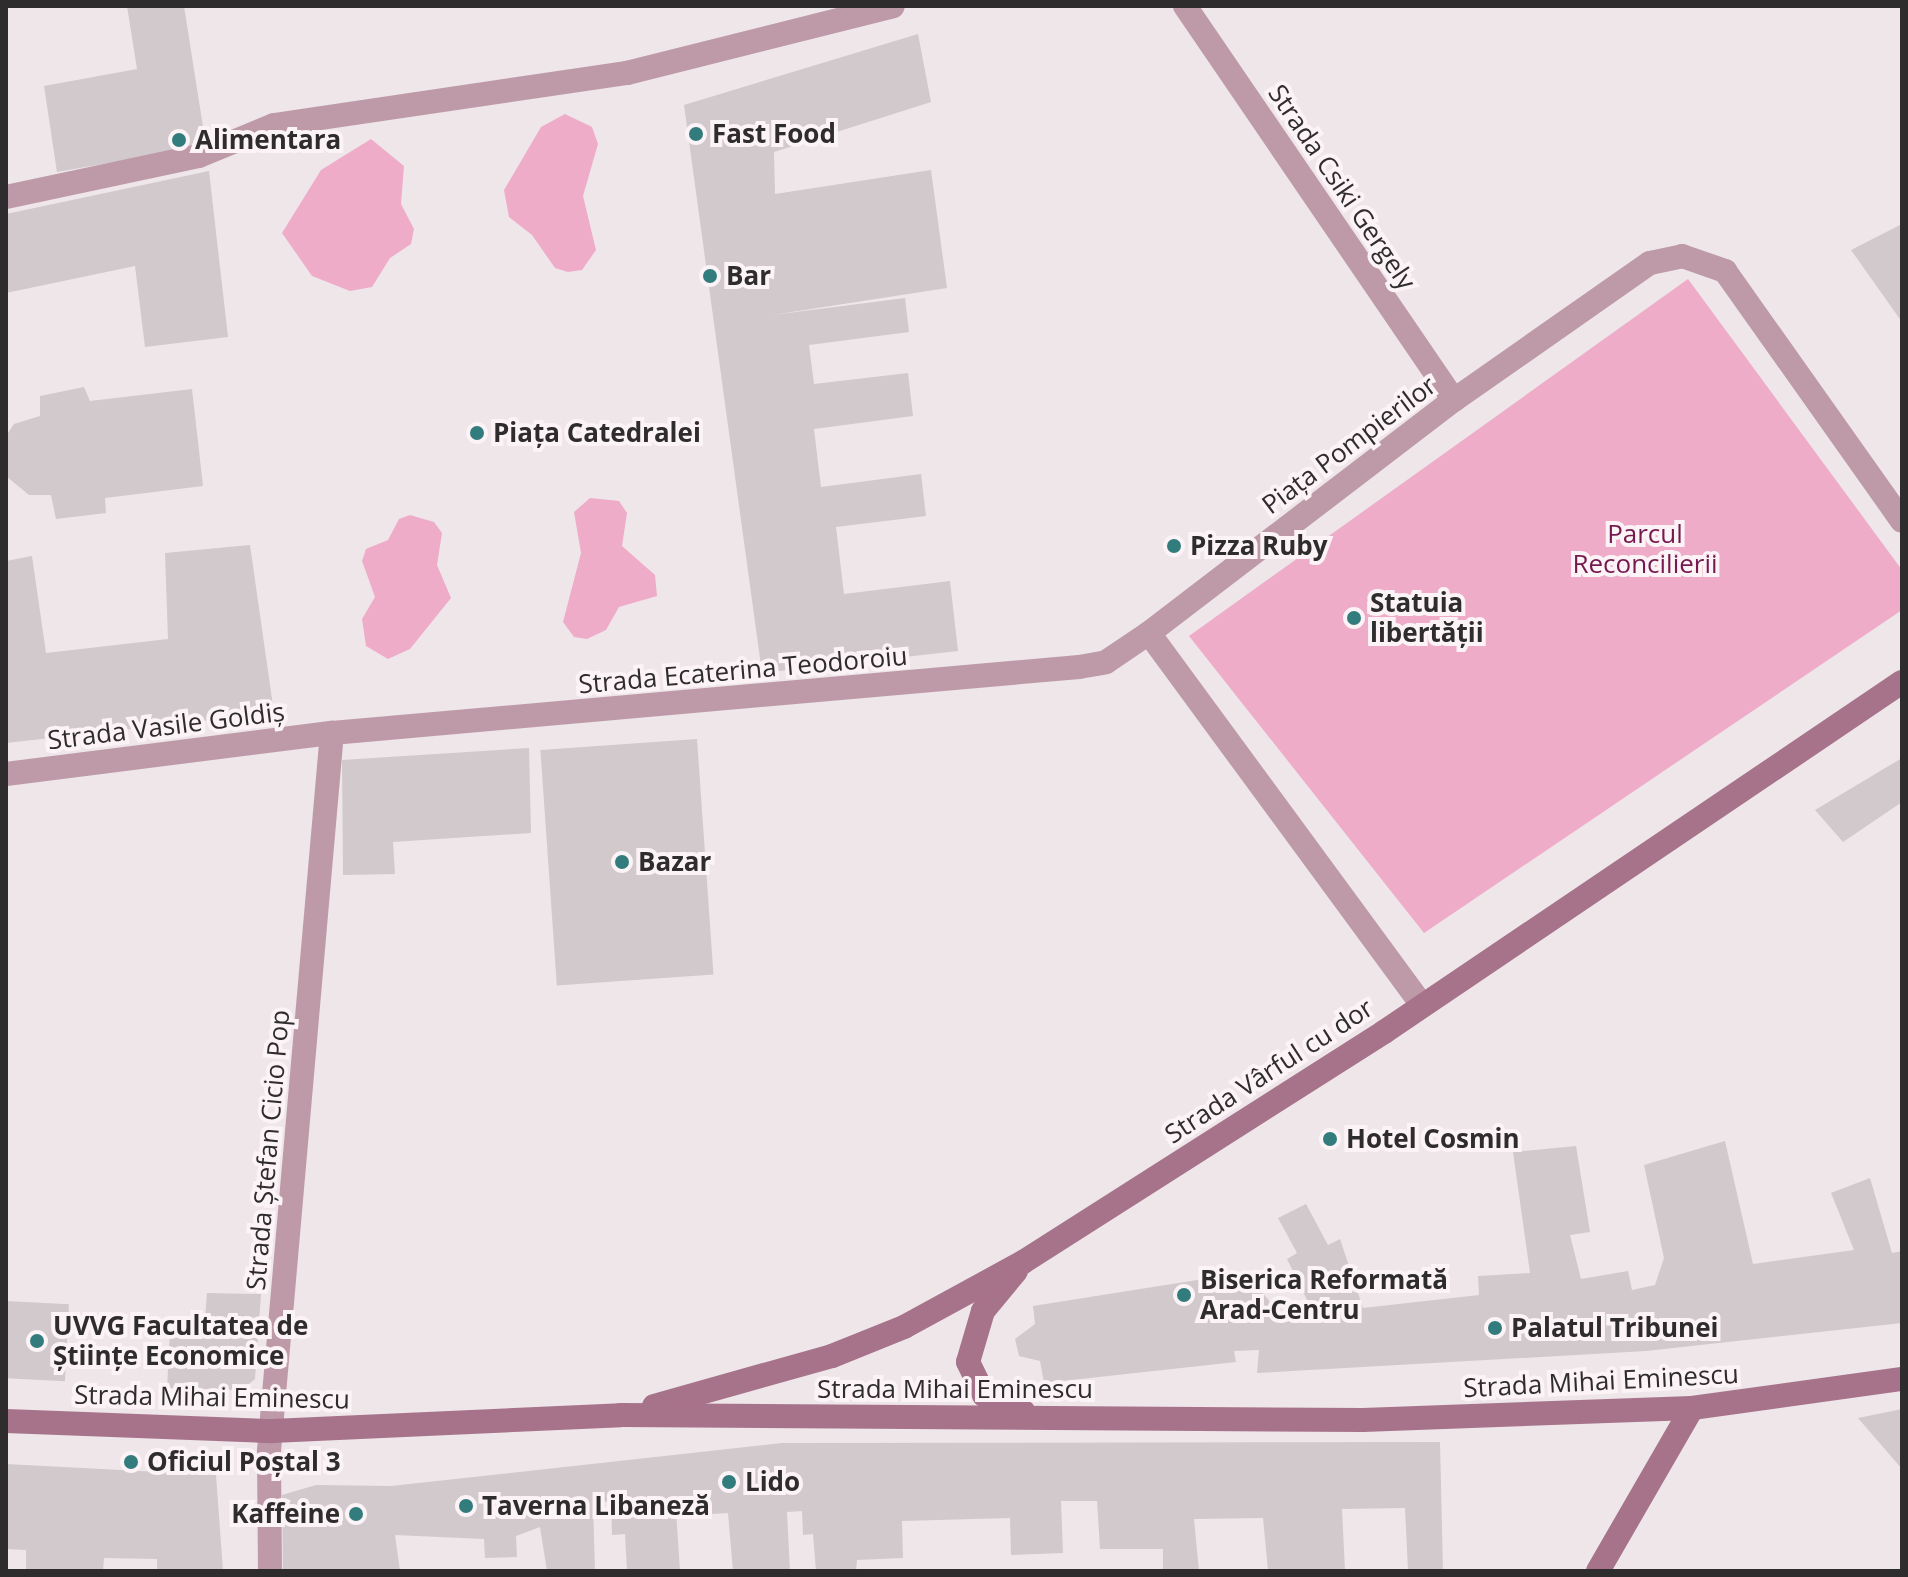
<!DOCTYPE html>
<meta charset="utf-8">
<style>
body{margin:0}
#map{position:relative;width:1908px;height:1577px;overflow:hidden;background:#eee6e9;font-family:"Open Sans",sans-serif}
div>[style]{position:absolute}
.green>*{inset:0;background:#eeacc9}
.building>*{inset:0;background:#d1c9cc;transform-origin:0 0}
.street>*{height:24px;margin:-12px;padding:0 12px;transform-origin:12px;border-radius:12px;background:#be9aa9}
.secondary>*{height:24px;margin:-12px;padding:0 12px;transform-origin:12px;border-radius:12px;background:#a7738a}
.dots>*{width:22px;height:22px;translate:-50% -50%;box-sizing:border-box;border:4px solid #fbf3f6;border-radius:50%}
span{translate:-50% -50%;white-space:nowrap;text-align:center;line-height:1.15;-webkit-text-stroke:8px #fbf3f6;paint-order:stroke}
.poi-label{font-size:26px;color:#2f2c2d;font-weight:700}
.left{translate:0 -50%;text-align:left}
.right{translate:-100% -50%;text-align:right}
.street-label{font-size:26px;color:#2f2c2d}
.park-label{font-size:26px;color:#761a4e}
.frame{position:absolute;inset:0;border:8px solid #2f2c2d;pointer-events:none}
</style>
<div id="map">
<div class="green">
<i style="clip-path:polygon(565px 114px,592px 127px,598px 144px,583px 196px,596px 250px,582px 270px,568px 272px,555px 268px,532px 235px,509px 217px,504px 190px,541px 127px)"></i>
<i style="clip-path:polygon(371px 139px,404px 166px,401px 204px,414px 229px,411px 244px,390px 258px,372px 287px,350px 291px,312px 276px,282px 233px,321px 170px)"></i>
<i style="clip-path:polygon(1688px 279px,1902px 570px,1902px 610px,1424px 933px,1189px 636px)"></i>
<i style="clip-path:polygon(590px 498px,619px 501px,627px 513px,622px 546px,655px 575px,657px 596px,619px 607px,606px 630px,587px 639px,574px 637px,563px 622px,581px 553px,574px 512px)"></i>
<i style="clip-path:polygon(410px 515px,434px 522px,442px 533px,437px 565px,451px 598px,410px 649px,388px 659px,366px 646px,362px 619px,375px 597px,362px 561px,366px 549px,388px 540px,399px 519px)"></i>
</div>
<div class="building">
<i style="clip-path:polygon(127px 6px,184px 6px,206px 146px,57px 172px,44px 86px,137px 69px)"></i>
<i style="clip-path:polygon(918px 34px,931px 102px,774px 152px,775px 194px,931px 170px,947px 288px,772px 315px,905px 298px,909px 332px,809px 345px,814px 384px,908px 373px,913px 416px,814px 429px,821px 487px,921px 474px,926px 516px,836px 527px,844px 594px,950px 581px,958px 651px,762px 673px,684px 105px)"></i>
<i style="clip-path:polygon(209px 171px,228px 337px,145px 347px,135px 266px,6px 293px,6px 214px)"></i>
<i style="clip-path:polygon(1902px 224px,1902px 322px,1851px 250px)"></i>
<i style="clip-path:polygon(84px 387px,90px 401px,192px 389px,203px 486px,105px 498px,106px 513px,56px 519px,51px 495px,29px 495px,6px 476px,6px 436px,14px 424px,40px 416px,40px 396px)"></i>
<i style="clip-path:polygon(250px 545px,274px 713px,6px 743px,6px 561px,32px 556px,46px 653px,168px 639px,165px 553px)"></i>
<i style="left:697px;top:739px;width:236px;height:157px;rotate:86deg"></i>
<i style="clip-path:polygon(529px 748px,531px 833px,393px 842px,395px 874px,343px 875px,342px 760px)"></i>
<i style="clip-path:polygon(1902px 758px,1902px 802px,1843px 842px,1815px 810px)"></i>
<i style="clip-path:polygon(1725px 1141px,1753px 1264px,1854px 1250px,1831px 1193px,1870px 1178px,1892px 1253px,1902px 1251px,1902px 1323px,1646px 1351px,1257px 1373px,1259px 1350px,1234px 1351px,1236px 1362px,1044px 1383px,1040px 1361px,1019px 1356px,1015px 1339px,1035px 1324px,1033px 1306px,1216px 1277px,1217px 1283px,1251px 1279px,1286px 1321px,1311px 1308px,1287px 1259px,1297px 1253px,1278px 1218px,1306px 1204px,1328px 1245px,1340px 1239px,1363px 1308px,1479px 1295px,1478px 1276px,1530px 1273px,1513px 1152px,1576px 1146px,1590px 1232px,1570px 1235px,1581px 1279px,1628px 1271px,1632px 1290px,1655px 1285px,1664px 1258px,1644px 1165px)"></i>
<i style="clip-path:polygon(207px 1293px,261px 1294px,255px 1379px,242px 1390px,167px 1388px,170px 1330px,204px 1332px)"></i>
<i style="left:6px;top:1301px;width:63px;height:77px;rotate:3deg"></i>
<i style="clip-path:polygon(1902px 1409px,1902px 1469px,1858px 1418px)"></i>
<i style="clip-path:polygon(1440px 1442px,1443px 1571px,1408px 1571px,1405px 1508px,1342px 1509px,1345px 1571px,1268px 1571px,1263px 1518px,1194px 1519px,1199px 1571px,1163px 1571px,1163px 1549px,1100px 1549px,1097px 1501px,1061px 1501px,1063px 1553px,1011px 1555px,1010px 1518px,902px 1521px,903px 1558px,857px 1560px,856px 1571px,816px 1571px,813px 1534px,803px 1535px,802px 1511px,787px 1512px,790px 1571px,733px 1571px,728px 1513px,677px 1516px,675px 1495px,680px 1571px,627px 1571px,625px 1534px,612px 1535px,611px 1501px,593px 1503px,595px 1571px,547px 1571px,540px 1527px,516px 1536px,517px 1557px,485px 1558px,484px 1539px,395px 1535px,400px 1571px,283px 1571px,282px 1495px,316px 1485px,391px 1486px,782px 1443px)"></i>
<i style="clip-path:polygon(6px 1464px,216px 1475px,223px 1571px,157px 1571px,157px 1559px,104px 1558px,103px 1571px,26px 1571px,26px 1550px,6px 1549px)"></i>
</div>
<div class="street">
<i style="left:1185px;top:6px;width:477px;rotate:55.7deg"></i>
<i style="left:6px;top:197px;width:197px;rotate:-12deg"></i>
<i style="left:199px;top:156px;width:81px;rotate:-22.5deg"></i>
<i style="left:274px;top:125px;width:357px;rotate:-8.4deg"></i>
<i style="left:627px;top:73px;width:274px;rotate:-14.1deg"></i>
<i style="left:6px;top:774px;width:329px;rotate:-7.2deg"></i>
<i style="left:332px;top:733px;width:750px;rotate:-5.05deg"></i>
<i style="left:1079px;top:667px;width:27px;rotate:-10deg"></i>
<i style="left:1106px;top:662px;width:52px;rotate:-34deg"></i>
<i style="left:1422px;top:1005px;width:461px;rotate:-126.3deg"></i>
<i style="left:1149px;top:633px;width:384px;rotate:-37.4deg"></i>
<i style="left:1454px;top:400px;width:239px;rotate:-35deg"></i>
<i style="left:1650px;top:263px;width:33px;rotate:-12deg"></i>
<i style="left:1682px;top:256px;width:46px;rotate:19.2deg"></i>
<i style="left:1725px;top:271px;width:306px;rotate:54.7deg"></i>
<i style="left:270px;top:1571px;width:120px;rotate:-90.5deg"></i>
<i style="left:269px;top:1451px;width:721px;rotate:-84.99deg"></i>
</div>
<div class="secondary">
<i style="left:1016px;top:1271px;width:52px;rotate:129.5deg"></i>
<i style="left:983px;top:1311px;width:53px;rotate:106.4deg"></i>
<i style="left:968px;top:1362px;width:37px;rotate:64deg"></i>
<i style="left:984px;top:1395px;width:43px;rotate:23deg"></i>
<i style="left:654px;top:1406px;width:185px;rotate:-15.7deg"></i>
<i style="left:832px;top:1356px;width:78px;rotate:-21.9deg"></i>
<i style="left:904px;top:1327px;width:136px;rotate:-28.6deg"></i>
<i style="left:1023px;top:1262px;width:428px;rotate:-32.5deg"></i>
<i style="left:1384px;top:1032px;width:625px;rotate:-34.05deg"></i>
<i style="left:6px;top:1421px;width:266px;rotate:2.2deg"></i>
<i style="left:272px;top:1431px;width:349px;rotate:-2.6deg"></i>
<i style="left:621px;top:1415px;width:742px;rotate:0.39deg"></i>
<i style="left:1363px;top:1420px;width:329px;rotate:-2.1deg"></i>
<i style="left:1692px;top:1408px;width:212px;rotate:-7.9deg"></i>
<i style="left:1598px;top:1571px;width:188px;rotate:-60deg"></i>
</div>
<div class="dots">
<i style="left:696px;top:134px;background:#327c7d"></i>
<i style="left:179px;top:140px;background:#327c7d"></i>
<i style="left:710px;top:276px;background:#327c7d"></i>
<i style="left:477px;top:433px;background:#327c7d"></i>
<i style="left:1174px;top:546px;background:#327c7d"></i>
<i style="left:1354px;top:618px;background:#327c7d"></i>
<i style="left:622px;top:862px;background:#327c7d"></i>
<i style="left:1330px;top:1139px;background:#327c7d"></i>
<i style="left:1184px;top:1295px;background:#327c7d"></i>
<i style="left:1495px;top:1328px;background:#327c7d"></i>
<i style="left:37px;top:1341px;background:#327c7d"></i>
<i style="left:131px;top:1462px;background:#327c7d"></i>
<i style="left:729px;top:1482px;background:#327c7d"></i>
<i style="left:466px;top:1506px;background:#327c7d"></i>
<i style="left:356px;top:1514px;background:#327c7d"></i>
</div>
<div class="poi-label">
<span class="left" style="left:712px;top:134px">Fast Food</span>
<span class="left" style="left:195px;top:140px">Alimentara</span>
<span class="left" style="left:726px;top:276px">Bar</span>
<span class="left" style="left:493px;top:433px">Piața Catedralei</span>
<span class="left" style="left:1190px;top:546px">Pizza Ruby</span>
<span class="left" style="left:1370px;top:618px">Statuia<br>libertății</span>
<span class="left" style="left:638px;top:862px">Bazar</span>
<span class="left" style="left:1346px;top:1139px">Hotel Cosmin</span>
<span class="left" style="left:1200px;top:1295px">Biserica Reformată<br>Arad-Centru</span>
<span class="left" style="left:53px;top:1341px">UVVG Facultatea de<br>Științe Economice</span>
<span class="left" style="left:1511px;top:1328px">Palatul Tribunei</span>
<span class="left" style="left:147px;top:1462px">Oficiul Poștal 3</span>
<span class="left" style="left:745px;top:1482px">Lido</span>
<span class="left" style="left:482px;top:1506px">Taverna Libaneză</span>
<span class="right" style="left:340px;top:1514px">Kaffeine</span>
</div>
<div class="street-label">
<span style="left:1342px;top:187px;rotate:56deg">Strada Csiki Gergely</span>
<span style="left:1349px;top:445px;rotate:-37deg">Piața Pompierilor</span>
<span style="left:743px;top:670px;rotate:-5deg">Strada Ecaterina Teodoroiu</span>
<span style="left:166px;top:726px;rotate:-7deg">Strada Vasile Goldiș</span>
<span style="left:1269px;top:1071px;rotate:-33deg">Strada Vârful cu dor</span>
<span style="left:268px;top:1150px;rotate:-85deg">Strada Ștefan Cicio Pop</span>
<span style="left:1601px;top:1381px;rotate:-3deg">Strada Mihai Eminescu</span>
<span style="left:955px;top:1389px">Strada Mihai Eminescu</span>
<span style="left:212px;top:1397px;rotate:1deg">Strada Mihai Eminescu</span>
</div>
<div class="park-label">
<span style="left:1645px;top:549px">Parcul<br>Reconcilierii</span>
</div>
<div class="frame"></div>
</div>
